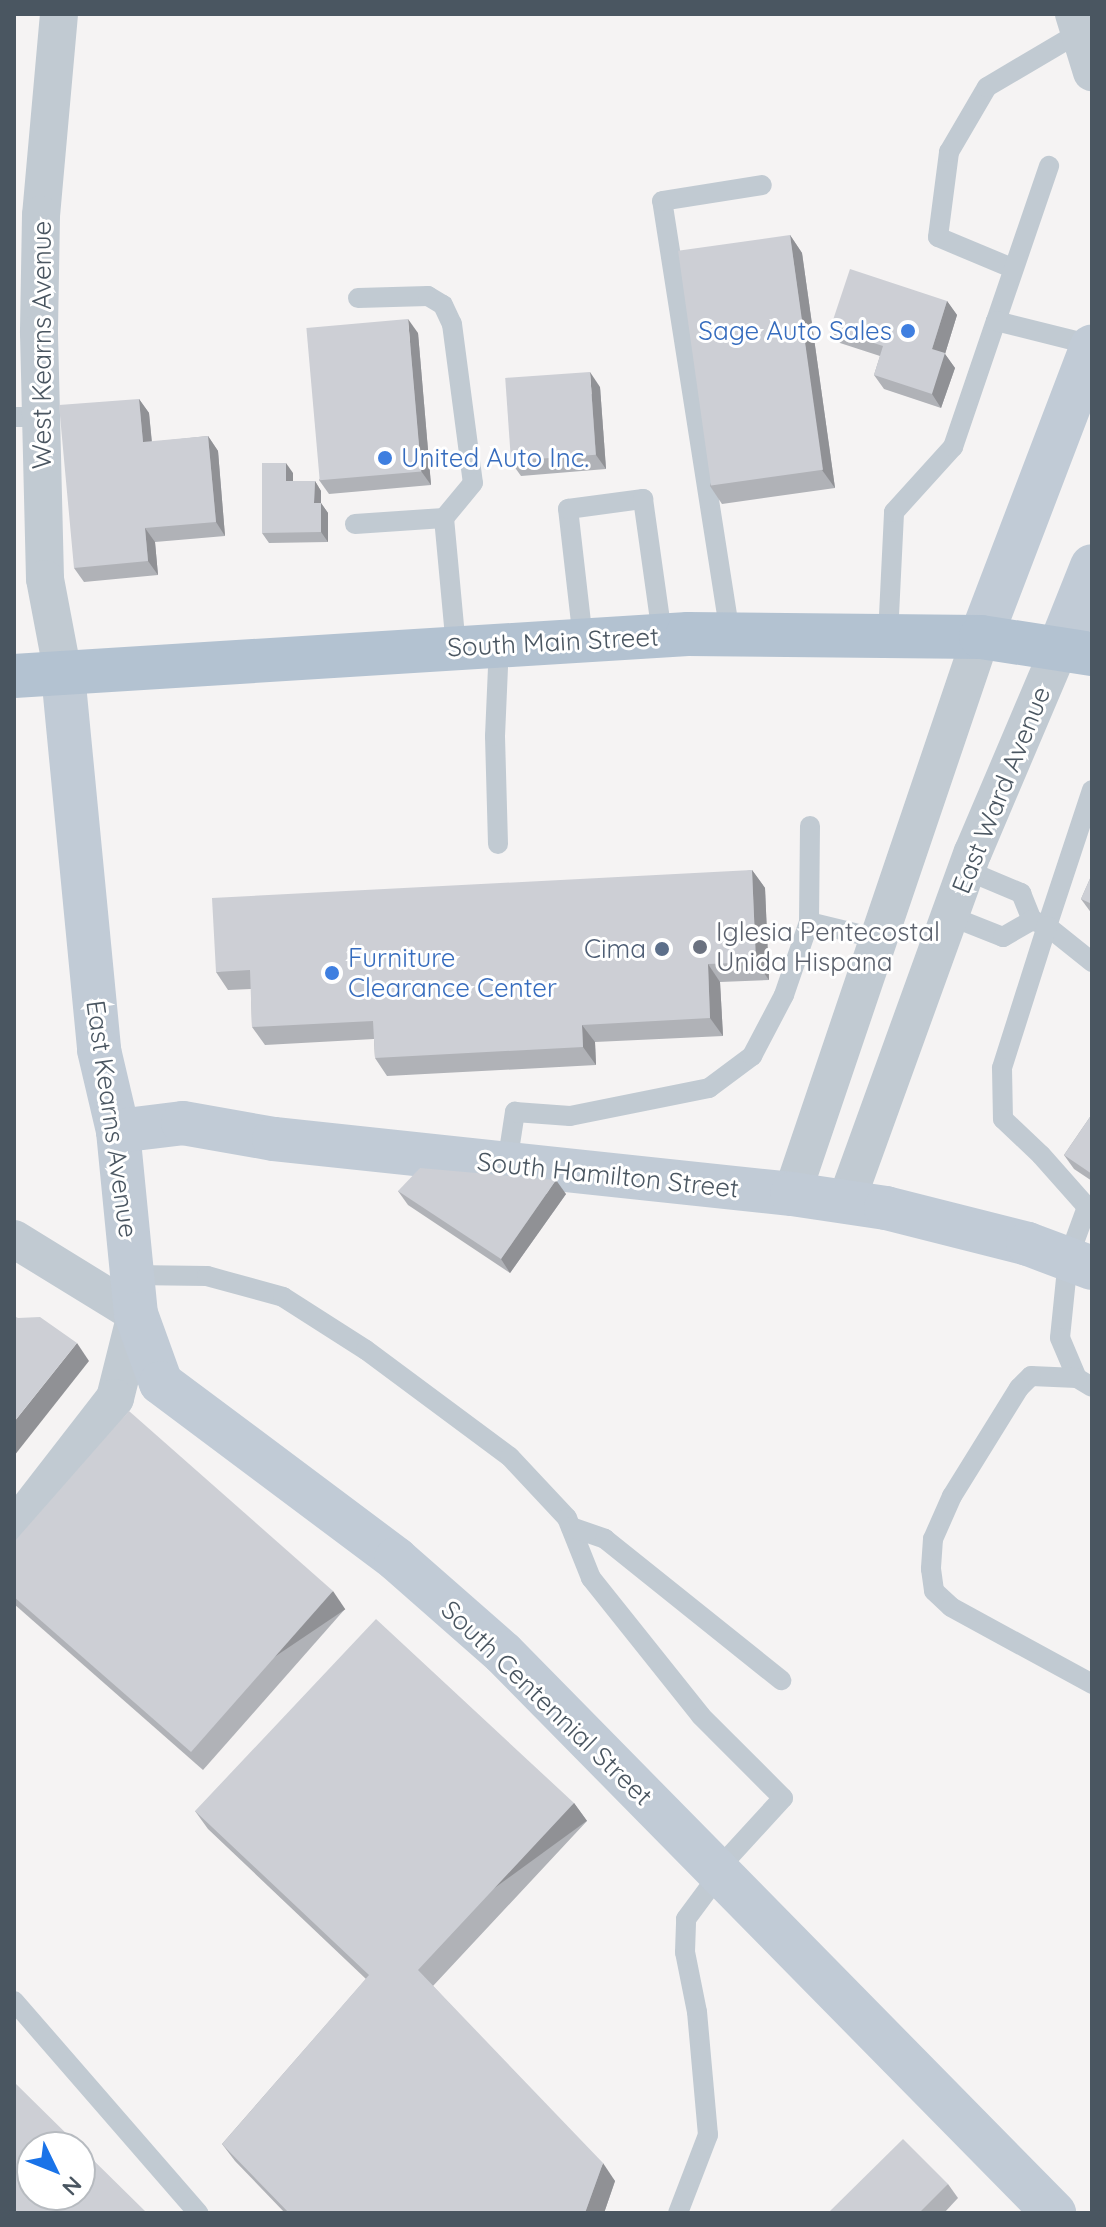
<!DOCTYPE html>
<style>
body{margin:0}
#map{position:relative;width:1106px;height:2227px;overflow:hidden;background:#f5f3f3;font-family:Quicksand,sans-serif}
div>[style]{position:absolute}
.lane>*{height:20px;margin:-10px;padding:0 10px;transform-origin:10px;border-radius:10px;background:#c1cad2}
.street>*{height:38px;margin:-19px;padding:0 19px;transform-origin:19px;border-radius:19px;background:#c1cad2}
.secondary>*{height:44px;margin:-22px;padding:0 22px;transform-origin:22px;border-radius:22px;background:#c1cbd6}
.primary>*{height:44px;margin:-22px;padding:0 22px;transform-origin:22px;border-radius:22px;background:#b3c2d1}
.wall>*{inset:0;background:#b0b2b7}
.shaded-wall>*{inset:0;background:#909195;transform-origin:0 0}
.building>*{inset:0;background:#cdcfd5;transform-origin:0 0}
.dots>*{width:22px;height:22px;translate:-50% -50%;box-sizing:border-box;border:4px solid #fff;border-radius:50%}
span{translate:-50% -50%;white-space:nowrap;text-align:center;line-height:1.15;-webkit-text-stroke:6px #fff;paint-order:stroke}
.shop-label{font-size:26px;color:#366cbe}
.right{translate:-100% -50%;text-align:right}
.left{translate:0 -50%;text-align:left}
.street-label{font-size:26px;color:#4a5661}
.worship-label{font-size:26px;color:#5b616d}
.service-label{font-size:26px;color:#4e5e75}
.frame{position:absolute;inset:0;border:16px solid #4a5661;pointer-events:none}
.north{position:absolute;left:16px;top:2131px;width:80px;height:80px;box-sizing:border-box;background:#fff;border:2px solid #b7bbc0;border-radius:50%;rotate:133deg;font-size:22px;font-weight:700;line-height:32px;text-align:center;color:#4a5661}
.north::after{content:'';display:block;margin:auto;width:28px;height:36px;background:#1a73e8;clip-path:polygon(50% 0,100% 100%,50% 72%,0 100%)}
</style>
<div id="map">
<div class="lane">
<i style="left:1012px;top:268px;width:80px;rotate:-157.3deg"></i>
<i style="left:938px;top:237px;width:86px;rotate:-82.6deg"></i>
<i style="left:949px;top:152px;width:75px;rotate:-59.7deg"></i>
<i style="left:987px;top:87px;width:108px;rotate:-30.6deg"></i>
<i style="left:358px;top:298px;width:70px;rotate:-1.6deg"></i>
<i style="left:428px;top:296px;width:17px;rotate:31deg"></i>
<i style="left:443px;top:305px;width:21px;rotate:65deg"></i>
<i style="left:452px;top:324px;width:160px;rotate:82.5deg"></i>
<i style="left:473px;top:483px;width:45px;rotate:129.6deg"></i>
<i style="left:996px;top:321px;width:164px;rotate:-71.1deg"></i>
<i style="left:14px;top:417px;width:27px"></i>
<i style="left:355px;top:524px;width:89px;rotate:-3.9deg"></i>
<i style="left:444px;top:518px;width:131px;rotate:84.7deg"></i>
<i style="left:730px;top:634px;width:438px;rotate:-98.9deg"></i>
<i style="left:662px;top:201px;width:101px;rotate:-9.1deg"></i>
<i style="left:888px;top:636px;width:124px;rotate:-87.2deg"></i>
<i style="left:894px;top:512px;width:88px;rotate:-47.8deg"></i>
<i style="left:953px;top:447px;width:133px;rotate:-71.2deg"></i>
<i style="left:996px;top:321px;width:99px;rotate:14deg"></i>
<i style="left:583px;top:640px;width:132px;rotate:-96.5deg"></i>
<i style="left:568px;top:509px;width:76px;rotate:-7.6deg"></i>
<i style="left:643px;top:499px;width:137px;rotate:82deg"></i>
<i style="left:810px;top:826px;width:96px;rotate:90.6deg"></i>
<i style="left:809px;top:922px;width:72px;rotate:13.7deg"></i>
<i style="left:498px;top:844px;width:108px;rotate:-91.6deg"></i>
<i style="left:495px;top:736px;width:91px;rotate:-87.5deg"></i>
<i style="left:966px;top:870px;width:60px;rotate:22.7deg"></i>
<i style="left:1021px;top:893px;width:29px;rotate:68deg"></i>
<i style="left:1032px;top:920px;width:16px;rotate:22deg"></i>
<i style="left:1047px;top:926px;width:143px;rotate:-71.7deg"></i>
<i style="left:950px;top:916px;width:57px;rotate:21.6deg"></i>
<i style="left:1003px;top:937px;width:34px;rotate:-30deg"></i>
<i style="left:1092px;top:962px;width:58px;rotate:-141.3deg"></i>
<i style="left:1047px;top:926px;width:149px;rotate:107.6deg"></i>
<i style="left:1002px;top:1068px;width:51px;rotate:88.9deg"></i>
<i style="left:1003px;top:1119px;width:52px;rotate:43.5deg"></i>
<i style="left:1041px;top:1155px;width:69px;rotate:48.5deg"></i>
<i style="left:1087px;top:1207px;width:55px;rotate:110.1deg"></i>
<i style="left:1068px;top:1259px;width:79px;rotate:95.8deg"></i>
<i style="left:1060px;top:1338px;width:43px;rotate:67deg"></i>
<i style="left:1077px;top:1378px;width:17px;rotate:31deg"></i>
<i style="left:507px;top:1164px;width:53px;rotate:-81.3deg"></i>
<i style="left:515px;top:1112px;width:55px;rotate:4.2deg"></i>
<i style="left:570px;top:1116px;width:142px;rotate:-11.4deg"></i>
<i style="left:709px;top:1088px;width:54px;rotate:-36.7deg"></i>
<i style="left:752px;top:1056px;width:69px;rotate:-62.3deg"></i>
<i style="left:784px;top:995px;width:77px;rotate:-71.1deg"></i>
<i style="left:132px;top:1275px;width:75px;rotate:0.8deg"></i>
<i style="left:207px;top:1276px;width:79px;rotate:15.4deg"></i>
<i style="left:283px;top:1297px;width:98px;rotate:32.6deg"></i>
<i style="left:366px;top:1350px;width:179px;rotate:36.6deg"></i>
<i style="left:510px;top:1457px;width:83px;rotate:46.9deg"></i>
<i style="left:567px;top:1518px;width:65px;rotate:68.2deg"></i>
<i style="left:591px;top:1578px;width:176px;rotate:51.4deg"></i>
<i style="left:701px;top:1716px;width:116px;rotate:45deg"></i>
<i style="left:783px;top:1798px;width:98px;rotate:132.5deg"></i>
<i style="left:1077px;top:1378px;width:46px;rotate:-177.5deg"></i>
<i style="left:1031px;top:1376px;width:17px;rotate:135deg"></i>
<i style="left:1019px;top:1388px;width:127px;rotate:121.8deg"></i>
<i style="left:952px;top:1496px;width:47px;rotate:113.8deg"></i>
<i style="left:933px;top:1539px;width:30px;rotate:94deg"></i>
<i style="left:931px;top:1569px;width:22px;rotate:82deg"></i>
<i style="left:934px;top:1591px;width:23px;rotate:43deg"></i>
<i style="left:951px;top:1607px;width:161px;rotate:28.6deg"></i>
<i style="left:571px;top:1527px;width:36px;rotate:19deg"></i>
<i style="left:605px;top:1539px;width:226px;rotate:38.7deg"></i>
<i style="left:14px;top:2001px;width:281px;rotate:49deg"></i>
<i style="left:678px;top:2213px;width:84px;rotate:-69deg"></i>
<i style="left:708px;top:2135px;width:123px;rotate:-95.1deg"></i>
<i style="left:697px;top:2012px;width:61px;rotate:-101.3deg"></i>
<i style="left:685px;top:1952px;width:33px;rotate:-88deg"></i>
<i style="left:686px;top:1919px;width:57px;rotate:-53.5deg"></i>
</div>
<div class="street">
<i style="left:59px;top:14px;width:202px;rotate:95.1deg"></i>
<i style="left:41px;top:215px;width:118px;rotate:91deg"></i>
<i style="left:39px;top:333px;width:246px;rotate:88.6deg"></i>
<i style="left:45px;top:579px;width:97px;rotate:79.3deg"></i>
<i style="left:1074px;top:14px;width:61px;rotate:72.8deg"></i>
<i style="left:792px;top:1194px;width:588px;rotate:-71.26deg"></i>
<i style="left:846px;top:1202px;width:372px;rotate:-70.1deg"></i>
<i style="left:973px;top:852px;width:220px;rotate:-67deg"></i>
<i style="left:14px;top:1239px;width:143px;rotate:31.6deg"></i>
<i style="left:136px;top:1314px;width:87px;rotate:104deg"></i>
<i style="left:115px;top:1398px;width:165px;rotate:127.8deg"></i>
</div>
<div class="secondary">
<i style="left:981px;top:637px;width:311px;rotate:-69.1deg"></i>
<i style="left:1059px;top:649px;width:89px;rotate:-68.3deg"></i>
<i style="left:63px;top:674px;width:378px;rotate:84.5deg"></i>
<i style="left:99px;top:1050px;width:83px;rotate:76.8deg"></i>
<i style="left:118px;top:1131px;width:184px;rotate:84.4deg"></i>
<i style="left:136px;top:1314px;width:73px;rotate:70.1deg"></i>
<i style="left:161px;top:1383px;width:294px;rotate:36.8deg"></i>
<i style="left:396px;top:1559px;width:142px;rotate:41.3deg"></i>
<i style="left:503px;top:1653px;width:786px;rotate:45.46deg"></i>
<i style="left:118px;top:1131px;width:65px;rotate:-7deg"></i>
<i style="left:183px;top:1123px;width:92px;rotate:10deg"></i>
<i style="left:274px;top:1139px;width:521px;rotate:6.06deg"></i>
<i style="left:792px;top:1194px;width:95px;rotate:8.5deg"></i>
<i style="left:886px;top:1208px;width:146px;rotate:14.2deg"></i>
<i style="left:1028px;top:1244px;width:68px;rotate:20.6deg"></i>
</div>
<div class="primary">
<i style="left:14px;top:676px;width:675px;rotate:-3.57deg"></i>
<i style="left:688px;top:634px;width:293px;rotate:0.6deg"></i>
<i style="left:981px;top:637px;width:112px;rotate:8.7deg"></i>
</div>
<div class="wall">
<i style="clip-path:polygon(790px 235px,802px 253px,835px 488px,722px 504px,710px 486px)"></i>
<i style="clip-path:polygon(947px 301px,957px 315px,945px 354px,955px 368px,941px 408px,884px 389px,874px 375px,880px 356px,840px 343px,830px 329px)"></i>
<i style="clip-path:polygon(418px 333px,431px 485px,329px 494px,319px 480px)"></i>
<i style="clip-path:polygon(600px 387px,606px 469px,521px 476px,511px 462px)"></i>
<i style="clip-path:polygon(139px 399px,149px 413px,152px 442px,208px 436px,218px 451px,225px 536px,155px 542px,158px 575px,84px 582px,74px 568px)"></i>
<i style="clip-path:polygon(293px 473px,293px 481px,315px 481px,321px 491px,321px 503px,328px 513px,328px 542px,269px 543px,262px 533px)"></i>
<i style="clip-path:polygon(752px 870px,765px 888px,769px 980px,720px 982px,723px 1036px,595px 1042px,596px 1065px,387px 1076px,375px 1058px,374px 1039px,265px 1045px,252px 1027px,251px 989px,228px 990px,216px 972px)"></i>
<i style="clip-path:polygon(1092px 874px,1092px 914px,1081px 899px)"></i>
<i style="clip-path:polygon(1092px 1114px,1092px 1181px,1074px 1169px,1064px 1155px)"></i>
<i style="clip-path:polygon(398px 1191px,566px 1194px,510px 1273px,408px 1205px)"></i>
<i style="clip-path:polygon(14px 1542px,345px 1609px,203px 1770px,14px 1604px)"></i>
<i style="clip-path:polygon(574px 1803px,587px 1821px,433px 1986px,615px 2181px,604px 2213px,285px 2213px,235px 2161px,222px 2144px,366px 1979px,208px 1829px,195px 1811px)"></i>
<i style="clip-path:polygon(948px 2184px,958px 2198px,944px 2213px,830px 2213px)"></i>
</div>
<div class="shaded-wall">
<i style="clip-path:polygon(790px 235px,802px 253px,835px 488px,822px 470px)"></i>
<i style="clip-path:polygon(947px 301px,957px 315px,945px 354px,955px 368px,941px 408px,932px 394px,932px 349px)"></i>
<i style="clip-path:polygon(408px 319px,418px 333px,431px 485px,421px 471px)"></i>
<i style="clip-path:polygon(590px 372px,600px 387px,606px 469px,596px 455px)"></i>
<i style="clip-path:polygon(139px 399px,149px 413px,153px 456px,143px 442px)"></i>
<i style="clip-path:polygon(208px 436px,218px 451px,225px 536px,216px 522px)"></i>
<i style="clip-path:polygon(286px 463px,293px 473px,293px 491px,286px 481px)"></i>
<i style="clip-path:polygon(315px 481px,321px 491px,321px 503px,328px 513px,328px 542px,321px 532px,314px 503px)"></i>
<i style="clip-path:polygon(145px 528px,155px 542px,158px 575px,148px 561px)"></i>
<i style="clip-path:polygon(752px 870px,765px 888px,769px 980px,756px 962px)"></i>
<i style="clip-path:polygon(708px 964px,720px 982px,723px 1036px,710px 1018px)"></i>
<i style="clip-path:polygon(582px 1025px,595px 1042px,596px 1065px,583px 1047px)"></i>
<i style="clip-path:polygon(556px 1180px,566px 1194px,510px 1273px,501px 1259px)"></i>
<i style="clip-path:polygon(77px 1343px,89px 1361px,14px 1456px,14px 1422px)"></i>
<i style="left:333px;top:1591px;width:22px;height:215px;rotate:56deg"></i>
<i style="left:574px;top:1803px;width:22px;height:229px;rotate:54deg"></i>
<i style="clip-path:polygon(603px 2163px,615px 2181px,604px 2213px,585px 2213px)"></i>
</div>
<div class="building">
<i style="left:790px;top:235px;width:237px;height:113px;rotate:82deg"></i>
<i style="clip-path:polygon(850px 269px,947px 301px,932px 349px,945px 353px,932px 394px,874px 375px,883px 346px,830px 329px)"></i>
<i style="left:408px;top:319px;width:153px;height:102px;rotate:85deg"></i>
<i style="left:590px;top:372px;width:83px;height:85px;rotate:86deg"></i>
<i style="clip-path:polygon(139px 399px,143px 442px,208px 436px,216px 522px,145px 528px,148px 561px,74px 568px,59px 405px)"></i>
<i style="clip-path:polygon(262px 463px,286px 463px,286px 481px,315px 481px,314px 503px,321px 503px,321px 532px,262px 533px)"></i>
<i style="clip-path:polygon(752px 870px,756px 962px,708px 964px,710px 1018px,582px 1025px,583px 1047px,375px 1058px,373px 1021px,252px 1027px,250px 970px,216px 972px,212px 898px)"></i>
<i style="clip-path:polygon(1092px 874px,1092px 904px,1081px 899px)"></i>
<i style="clip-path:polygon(1092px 1114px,1092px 1174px,1064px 1155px)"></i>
<i style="clip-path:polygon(420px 1168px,556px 1180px,501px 1259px,398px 1191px)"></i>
<i style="clip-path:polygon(14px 1316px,18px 1318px,40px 1317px,77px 1343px,14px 1422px)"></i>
<i style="clip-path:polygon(129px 1411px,333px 1591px,191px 1752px,14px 1597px,14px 1542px)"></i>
<i style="clip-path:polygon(376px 1619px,574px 1803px,418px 1970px,603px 2163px,585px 2213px,289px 2213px,222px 2144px,369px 1975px,195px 1811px)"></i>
<i style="clip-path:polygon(evenodd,14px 2082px,80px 2147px,147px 2213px,14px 2213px,14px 2082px,32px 2147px,80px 2147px,80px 2195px,32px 2195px,32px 2147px)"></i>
<i style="clip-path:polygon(903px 2139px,948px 2184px,919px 2213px,830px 2213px,829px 2212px)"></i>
</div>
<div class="dots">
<i style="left:908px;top:331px;background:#3f7fe0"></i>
<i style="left:385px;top:458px;background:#3f7fe0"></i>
<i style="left:700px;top:947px;background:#6b7280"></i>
<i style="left:662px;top:949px;background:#5c6f8a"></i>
<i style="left:332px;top:973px;background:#3f7fe0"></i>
</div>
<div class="shop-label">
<span class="right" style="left:892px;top:331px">Sage Auto Sales</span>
<span class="left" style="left:401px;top:458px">United Auto Inc.</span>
<span class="left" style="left:348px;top:973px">Furniture<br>Clearance Center</span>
</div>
<div class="street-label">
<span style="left:42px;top:345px;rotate:-90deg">West Kearns Avenue</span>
<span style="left:553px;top:642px;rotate:-3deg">South Main Street</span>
<span style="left:1001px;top:790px;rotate:-68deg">East Ward Avenue</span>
<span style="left:112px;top:1119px;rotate:82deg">East Kearns Avenue</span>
<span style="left:608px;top:1175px;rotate:6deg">South Hamilton Street</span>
<span style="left:547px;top:1703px;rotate:44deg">South Centennial Street</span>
</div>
<div class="worship-label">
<span class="left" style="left:716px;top:947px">Iglesia Pentecostal<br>Unida Hispana</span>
</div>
<div class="service-label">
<span class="right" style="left:646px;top:949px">Cima</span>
</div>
<div class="frame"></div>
<div class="north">N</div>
</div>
